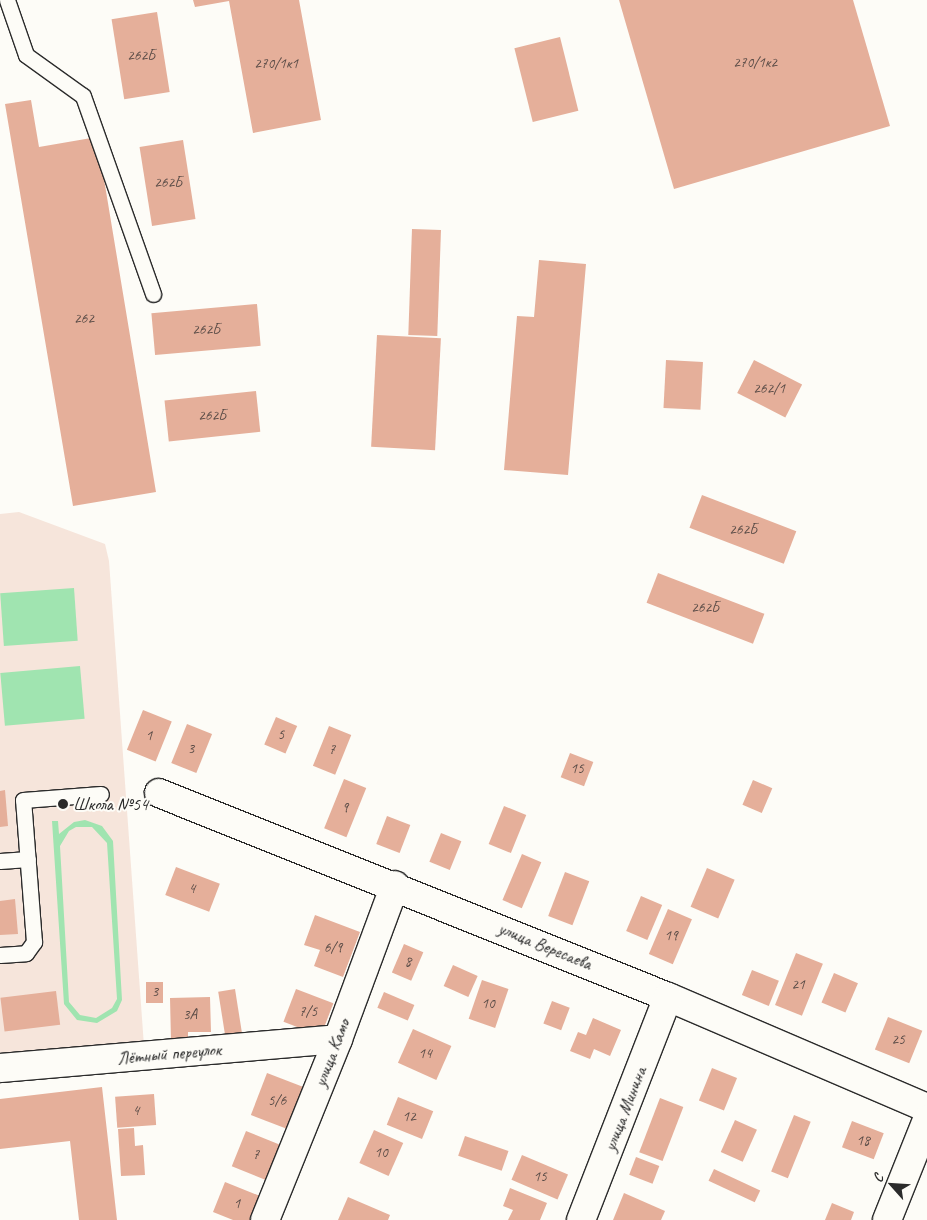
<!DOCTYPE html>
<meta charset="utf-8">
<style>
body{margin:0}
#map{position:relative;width:927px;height:1220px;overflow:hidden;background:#fdfcf7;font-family:Caveat,sans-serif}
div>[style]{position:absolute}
.built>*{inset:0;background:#f6e5db}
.green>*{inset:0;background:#a0e4b0;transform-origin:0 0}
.building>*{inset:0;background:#e5af9a;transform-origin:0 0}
.roads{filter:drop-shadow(1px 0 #2b2b2b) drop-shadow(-1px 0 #2b2b2b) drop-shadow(0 1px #2b2b2b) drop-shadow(0 -1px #2b2b2b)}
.service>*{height:15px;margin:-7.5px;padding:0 7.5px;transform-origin:7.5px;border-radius:7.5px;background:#fdfcf7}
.minor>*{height:28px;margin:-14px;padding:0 14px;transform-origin:14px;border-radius:14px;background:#fdfcf7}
.dots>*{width:14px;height:14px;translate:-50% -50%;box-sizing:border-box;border:2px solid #fdfcf7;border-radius:50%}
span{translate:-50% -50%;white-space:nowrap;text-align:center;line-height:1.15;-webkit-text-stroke:4px #fdfcf7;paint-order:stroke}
.number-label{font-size:15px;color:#5a4c47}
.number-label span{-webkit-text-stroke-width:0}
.poi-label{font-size:18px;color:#2b2b2b}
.left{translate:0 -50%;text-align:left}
.street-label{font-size:18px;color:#2b2b2b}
.north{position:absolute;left:867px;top:1160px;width:50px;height:50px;-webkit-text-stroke:4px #fdfcf7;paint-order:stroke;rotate:296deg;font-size:14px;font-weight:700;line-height:20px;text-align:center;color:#2b2b2b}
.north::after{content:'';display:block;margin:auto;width:18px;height:22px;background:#2b2b2b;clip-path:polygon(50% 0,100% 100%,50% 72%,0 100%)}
</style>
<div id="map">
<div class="built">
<i style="clip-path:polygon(19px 512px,105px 544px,109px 561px,144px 1046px,0 1056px,0 514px)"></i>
</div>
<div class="green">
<i style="left:74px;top:588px;width:53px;height:74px;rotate:86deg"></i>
<i style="left:80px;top:666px;width:53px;height:80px;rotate:85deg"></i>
<i style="clip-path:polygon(evenodd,85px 820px,102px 826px,113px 841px,122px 1000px,117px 1011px,97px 1023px,77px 1020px,64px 1004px,52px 821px,58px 821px,59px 834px,74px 822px,85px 820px,76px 827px,92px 827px,107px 843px,117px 999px,112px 1008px,96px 1018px,80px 1015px,69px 1002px,60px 846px,69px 831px,76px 827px)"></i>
</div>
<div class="building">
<i style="clip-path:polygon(193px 0,299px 0,321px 120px,253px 133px,229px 1px,195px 7px)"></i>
<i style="clip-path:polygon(619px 0,853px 0,890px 126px,674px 189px)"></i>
<i style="left:157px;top:12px;width:81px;height:46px;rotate:81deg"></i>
<i style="left:560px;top:37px;width:76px;height:47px;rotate:76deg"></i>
<i style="clip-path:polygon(31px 100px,39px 147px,97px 137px,156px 492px,73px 506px,5px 104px)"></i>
<i style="left:183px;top:140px;width:80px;height:44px;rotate:81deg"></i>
<i style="left:412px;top:229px;width:29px;height:106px;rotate:2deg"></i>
<i style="clip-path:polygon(539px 260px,586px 264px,568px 475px,504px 470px,517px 316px,534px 317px)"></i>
<i style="left:257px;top:304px;width:42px;height:106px;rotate:85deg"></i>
<i style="left:377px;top:335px;width:64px;height:112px;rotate:3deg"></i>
<i style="left:666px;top:360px;width:37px;height:48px;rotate:3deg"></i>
<i style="left:754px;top:360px;width:54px;height:37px;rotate:27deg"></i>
<i style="left:256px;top:391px;width:41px;height:92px;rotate:84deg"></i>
<i style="left:702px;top:495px;width:101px;height:35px;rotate:21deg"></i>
<i style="left:658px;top:573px;width:114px;height:32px;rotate:21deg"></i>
<i style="left:143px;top:710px;width:31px;height:43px;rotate:22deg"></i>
<i style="left:276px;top:717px;width:23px;height:30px;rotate:23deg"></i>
<i style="left:187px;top:724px;width:27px;height:42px;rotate:22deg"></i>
<i style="left:329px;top:726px;width:24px;height:43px;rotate:22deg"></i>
<i style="left:570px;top:753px;width:25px;height:26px;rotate:21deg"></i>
<i style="left:344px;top:779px;width:24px;height:53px;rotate:22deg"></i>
<i style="left:753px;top:780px;width:21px;height:27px;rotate:23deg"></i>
<i style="clip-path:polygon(5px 790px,8px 826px,0 827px,0 791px)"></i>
<i style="left:504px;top:806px;width:24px;height:41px;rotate:22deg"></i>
<i style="left:387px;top:816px;width:25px;height:30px;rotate:21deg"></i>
<i style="left:441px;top:833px;width:22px;height:31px;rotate:22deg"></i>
<i style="left:522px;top:854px;width:21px;height:50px;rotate:23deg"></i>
<i style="left:176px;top:867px;width:47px;height:30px;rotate:21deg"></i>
<i style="left:707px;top:868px;width:30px;height:42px;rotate:23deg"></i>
<i style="left:565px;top:872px;width:26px;height:47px;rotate:21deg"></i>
<i style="left:641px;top:896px;width:23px;height:38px;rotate:23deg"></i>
<i style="clip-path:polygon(15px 899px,18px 934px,0 935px,0 901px)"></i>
<i style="left:668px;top:909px;width:26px;height:49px;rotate:23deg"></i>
<i style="clip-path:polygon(315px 915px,360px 932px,343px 977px,314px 966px,320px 950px,304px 945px)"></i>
<i style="left:404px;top:944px;width:21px;height:31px;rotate:23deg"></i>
<i style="left:796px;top:953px;width:29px;height:56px;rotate:22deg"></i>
<i style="left:453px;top:965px;width:27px;height:23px;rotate:24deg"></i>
<i style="left:752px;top:970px;width:29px;height:27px;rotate:22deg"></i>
<i style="left:834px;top:973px;width:26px;height:32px;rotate:23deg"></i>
<i style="left:482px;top:980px;width:28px;height:41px;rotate:19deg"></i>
<i style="left:146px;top:982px;width:17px;height:21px"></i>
<i style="left:235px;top:989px;width:46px;height:17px;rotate:81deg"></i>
<i style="left:296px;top:989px;width:40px;height:35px;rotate:21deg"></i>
<i style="left:56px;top:991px;width:34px;height:56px;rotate:83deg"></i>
<i style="left:384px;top:992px;width:33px;height:17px;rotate:23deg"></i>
<i style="clip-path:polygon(210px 997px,211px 1032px,188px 1032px,188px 1041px,171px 1041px,170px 998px)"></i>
<i style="left:552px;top:1001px;width:19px;height:24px;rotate:21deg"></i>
<i style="left:888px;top:1017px;width:37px;height:35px;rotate:22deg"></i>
<i style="clip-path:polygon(593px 1018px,621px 1030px,610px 1056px,594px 1049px,590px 1059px,570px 1051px,578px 1032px,586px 1035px)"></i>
<i style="left:413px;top:1029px;width:42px;height:37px;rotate:24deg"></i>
<i style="left:712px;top:1068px;width:27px;height:35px;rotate:22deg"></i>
<i style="left:267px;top:1073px;width:39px;height:45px;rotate:21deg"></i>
<i style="clip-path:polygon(102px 1087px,117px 1220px,79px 1220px,70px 1141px,0 1149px,0 1099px)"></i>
<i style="left:154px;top:1094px;width:31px;height:39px;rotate:86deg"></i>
<i style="left:398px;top:1097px;width:38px;height:30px;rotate:22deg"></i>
<i style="left:660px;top:1098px;width:25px;height:58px;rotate:21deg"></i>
<i style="left:794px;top:1115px;width:18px;height:61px;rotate:22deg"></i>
<i style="left:735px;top:1120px;width:24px;height:35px;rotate:24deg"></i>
<i style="left:852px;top:1121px;width:34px;height:28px;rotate:21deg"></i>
<i style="clip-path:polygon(134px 1128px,135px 1146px,143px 1145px,145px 1175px,121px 1176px,118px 1129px)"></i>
<i style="left:374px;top:1130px;width:32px;height:36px;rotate:24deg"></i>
<i style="left:246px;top:1131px;width:38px;height:38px;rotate:22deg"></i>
<i style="left:465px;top:1136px;width:46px;height:21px;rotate:19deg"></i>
<i style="left:522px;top:1155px;width:50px;height:27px;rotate:23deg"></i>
<i style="left:636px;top:1157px;width:25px;height:19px;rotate:21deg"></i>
<i style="left:714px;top:1169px;width:51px;height:13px;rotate:25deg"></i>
<i style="clip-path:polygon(225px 1182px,260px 1196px,251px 1220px,233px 1220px,213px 1212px)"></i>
<i style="clip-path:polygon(510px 1188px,547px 1203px,540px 1220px,508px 1220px,513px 1210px,503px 1206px)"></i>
<i style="clip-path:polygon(624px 1193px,665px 1211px,661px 1220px,613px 1220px)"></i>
<i style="clip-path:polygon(348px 1197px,390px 1215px,388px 1220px,338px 1220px)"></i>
<i style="clip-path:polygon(832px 1203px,854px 1212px,851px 1220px,825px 1220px)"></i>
</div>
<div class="roads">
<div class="service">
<i style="left:7px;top:0;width:58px;rotate:70.9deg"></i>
<i style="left:26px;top:55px;width:70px;rotate:35.7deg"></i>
<i style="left:83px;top:96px;width:210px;rotate:70.5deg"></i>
<i style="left:0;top:861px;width:28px;rotate:-4deg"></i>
<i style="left:0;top:955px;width:26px;rotate:-4deg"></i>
<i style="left:26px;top:953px;width:14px;rotate:-54deg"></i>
<i style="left:34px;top:942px;width:142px;rotate:-94.4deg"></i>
<i style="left:23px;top:800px;width:78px;rotate:-4.4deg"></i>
</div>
<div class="minor">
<i style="left:159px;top:793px;width:548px;rotate:21.84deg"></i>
<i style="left:668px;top:997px;width:282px;rotate:23.2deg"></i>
<i style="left:0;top:1068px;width:339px;rotate:-4.9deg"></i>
<i style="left:265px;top:1220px;width:195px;rotate:-68deg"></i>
<i style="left:338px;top:1039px;width:164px;rotate:-69.7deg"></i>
<i style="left:581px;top:1220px;width:239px;rotate:-68.7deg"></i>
<i style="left:887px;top:1220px;width:108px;rotate:-68.2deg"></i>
</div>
</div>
<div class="dots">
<i style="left:63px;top:804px;background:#2b2b2b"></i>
</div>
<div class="number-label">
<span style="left:141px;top:56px">262Б</span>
<span style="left:755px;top:63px">270/1к2</span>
<span style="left:276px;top:64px">270/1к1</span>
<span style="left:168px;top:183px">262Б</span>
<span style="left:84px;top:319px">262</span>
<span style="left:206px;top:330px">262Б</span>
<span style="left:769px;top:389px">262/1</span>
<span style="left:212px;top:416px">262Б</span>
<span style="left:743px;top:530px">262Б</span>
<span style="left:705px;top:608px">262Б</span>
<span style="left:281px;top:735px">5</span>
<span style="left:149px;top:736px">1</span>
<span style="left:191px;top:749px">3</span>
<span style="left:332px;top:750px">7</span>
<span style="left:577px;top:769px">15</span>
<span style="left:345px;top:808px">9</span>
<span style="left:192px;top:889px">4</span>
<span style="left:671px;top:936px">19</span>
<span style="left:333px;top:948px">6/9</span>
<span style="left:408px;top:962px">8</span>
<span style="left:798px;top:985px">21</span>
<span style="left:155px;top:992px">3</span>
<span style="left:488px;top:1004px">10</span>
<span style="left:308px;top:1012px">7/5</span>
<span style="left:190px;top:1015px">3А</span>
<span style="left:898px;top:1040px">25</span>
<span style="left:425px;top:1054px">14</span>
<span style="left:277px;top:1101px">5/6</span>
<span style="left:136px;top:1111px">4</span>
<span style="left:409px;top:1117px">12</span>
<span style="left:863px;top:1141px">18</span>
<span style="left:381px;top:1153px">10</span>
<span style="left:256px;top:1155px">7</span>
<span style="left:540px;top:1177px">15</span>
<span style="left:237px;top:1204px">1</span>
</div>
<div class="poi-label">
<span class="left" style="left:73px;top:804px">Школа №54</span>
</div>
<div class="street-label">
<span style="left:545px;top:946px;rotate:22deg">улица Вересаева</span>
<span style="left:332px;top:1053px;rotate:-69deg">улица Камо</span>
<span style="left:169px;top:1054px;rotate:-5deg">Лётный переулок</span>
<span style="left:625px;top:1109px;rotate:-69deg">улица Минина</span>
</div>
<div class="north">С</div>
</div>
